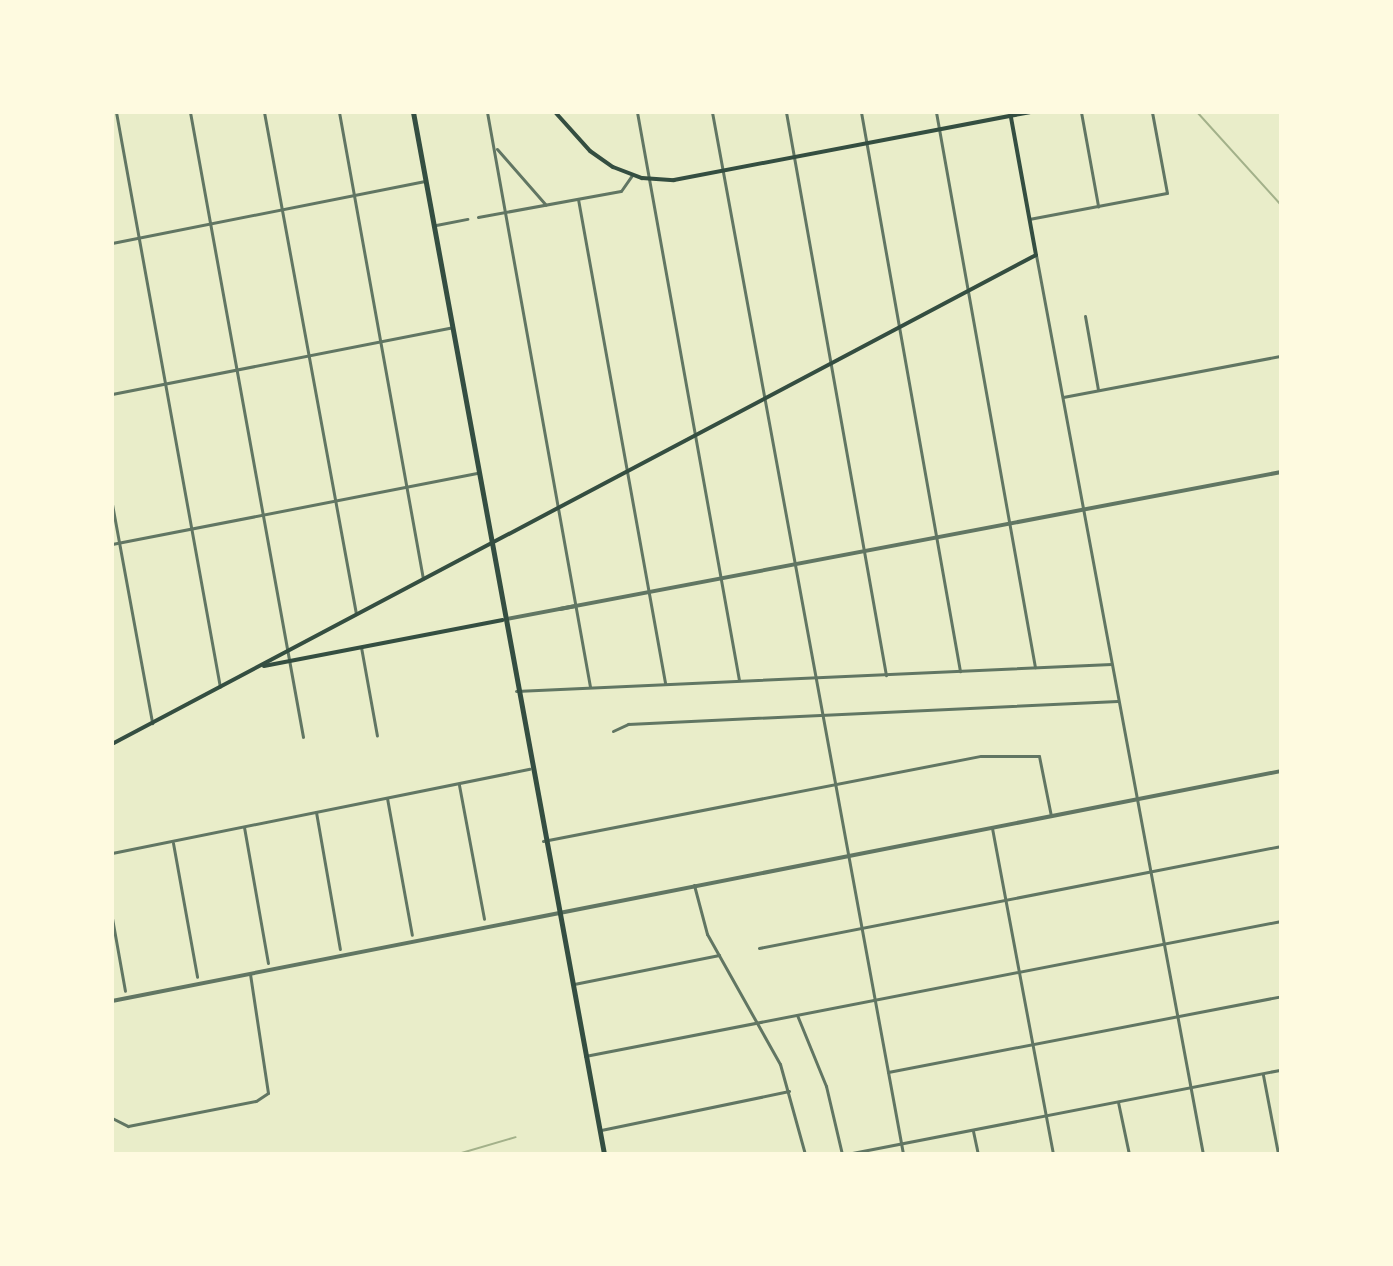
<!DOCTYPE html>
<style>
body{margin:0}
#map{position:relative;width:1393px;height:1266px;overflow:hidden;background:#e9edc9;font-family:"DejaVu Sans",sans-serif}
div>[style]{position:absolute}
.stream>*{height:2px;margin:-1px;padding:0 1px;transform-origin:1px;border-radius:1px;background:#a3b18a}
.minor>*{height:3px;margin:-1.5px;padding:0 1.5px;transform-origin:1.5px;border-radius:1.5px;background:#617663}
.tertiary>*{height:4px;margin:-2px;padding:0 2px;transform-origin:2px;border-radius:2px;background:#617663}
.secondary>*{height:4px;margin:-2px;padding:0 2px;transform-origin:2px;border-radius:2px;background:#344e41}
.primary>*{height:5px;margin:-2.5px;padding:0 2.5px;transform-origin:2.5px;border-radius:2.5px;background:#344e41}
span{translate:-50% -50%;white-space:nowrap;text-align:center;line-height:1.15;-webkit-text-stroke:6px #fefae0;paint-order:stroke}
.frame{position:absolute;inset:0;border:114px solid #fefae0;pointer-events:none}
</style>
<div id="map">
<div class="stream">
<i style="left:1197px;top:112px;width:125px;rotate:47.9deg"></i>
<i style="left:458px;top:1154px;width:60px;rotate:-16.3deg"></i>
</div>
<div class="minor">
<i style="left:116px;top:112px;width:584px;rotate:79.75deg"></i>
<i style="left:190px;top:112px;width:635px;rotate:79.75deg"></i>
<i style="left:264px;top:112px;width:510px;rotate:79.61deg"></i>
<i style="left:339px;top:112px;width:474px;rotate:79.8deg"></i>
<i style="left:487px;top:112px;width:584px;rotate:79.84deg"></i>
<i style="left:637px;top:112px;width:577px;rotate:79.82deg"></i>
<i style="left:712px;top:112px;width:1059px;rotate:79.61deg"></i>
<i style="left:786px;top:112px;width:572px;rotate:79.93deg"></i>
<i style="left:861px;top:112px;width:568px;rotate:79.96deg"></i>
<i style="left:936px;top:112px;width:564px;rotate:79.89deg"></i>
<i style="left:1081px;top:112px;width:96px;rotate:79.7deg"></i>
<i style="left:497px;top:149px;width:74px;rotate:48.8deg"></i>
<i style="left:578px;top:199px;width:492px;rotate:79.8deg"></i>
<i style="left:478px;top:217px;width:145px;rotate:-10.3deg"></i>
<i style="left:621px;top:191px;width:19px;rotate:-55deg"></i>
<i style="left:1029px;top:219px;width:140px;rotate:-10.7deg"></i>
<i style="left:1167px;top:193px;width:82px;rotate:-100.5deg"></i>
<i style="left:436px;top:225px;width:32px;rotate:-11deg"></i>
<i style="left:112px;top:243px;width:319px;rotate:-11.2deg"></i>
<i style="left:1036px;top:255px;width:914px;rotate:79.48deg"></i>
<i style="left:1085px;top:316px;width:75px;rotate:80deg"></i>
<i style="left:112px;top:394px;width:347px;rotate:-11.1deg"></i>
<i style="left:1063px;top:397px;width:222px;rotate:-10.7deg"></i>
<i style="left:112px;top:504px;width:223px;rotate:79.6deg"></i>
<i style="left:112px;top:544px;width:373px;rotate:-11deg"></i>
<i style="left:361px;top:647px;width:90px;rotate:79.8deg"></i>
<i style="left:516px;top:691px;width:596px;rotate:-2.6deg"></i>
<i style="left:613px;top:731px;width:17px;rotate:-25deg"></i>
<i style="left:628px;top:724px;width:490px;rotate:-2.7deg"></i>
<i style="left:459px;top:785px;width:136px;rotate:79.4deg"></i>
<i style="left:387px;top:798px;width:139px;rotate:79.7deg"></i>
<i style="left:316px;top:812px;width:139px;rotate:80.1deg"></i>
<i style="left:244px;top:827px;width:138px;rotate:80deg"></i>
<i style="left:992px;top:828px;width:332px;rotate:79.4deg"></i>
<i style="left:543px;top:841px;width:446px;rotate:-11deg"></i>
<i style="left:981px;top:756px;width:58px"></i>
<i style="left:1039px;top:756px;width:61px;rotate:78.7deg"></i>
<i style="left:173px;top:843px;width:136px;rotate:79.8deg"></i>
<i style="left:112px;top:853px;width:426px;rotate:-11.4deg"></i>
<i style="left:694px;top:885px;width:51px;rotate:75.1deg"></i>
<i style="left:707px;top:934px;width:149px;rotate:60.7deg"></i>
<i style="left:780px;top:1064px;width:93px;rotate:74.5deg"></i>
<i style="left:112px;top:918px;width:74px;rotate:79.9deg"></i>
<i style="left:759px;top:948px;width:532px;rotate:-11.06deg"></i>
<i style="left:574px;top:984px;width:148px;rotate:-11.3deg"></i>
<i style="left:797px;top:1015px;width:77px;rotate:67.8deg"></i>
<i style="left:826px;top:1086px;width:70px;rotate:76.8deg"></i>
<i style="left:585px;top:1056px;width:709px;rotate:-10.98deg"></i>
<i style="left:888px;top:1072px;width:400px;rotate:-10.9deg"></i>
<i style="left:1263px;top:1075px;width:80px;rotate:79.2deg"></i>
<i style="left:1118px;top:1102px;width:53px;rotate:78.1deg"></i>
<i style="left:112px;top:1118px;width:18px;rotate:27deg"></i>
<i style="left:128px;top:1126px;width:130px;rotate:-11.1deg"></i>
<i style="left:256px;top:1101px;width:14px;rotate:-34deg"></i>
<i style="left:268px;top:1093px;width:120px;rotate:-98.6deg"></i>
<i style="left:601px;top:1130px;width:192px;rotate:-11.7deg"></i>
<i style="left:973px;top:1131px;width:24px;rotate:78deg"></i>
<i style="left:847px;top:1154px;width:442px;rotate:-11deg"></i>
</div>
<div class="tertiary">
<i style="left:560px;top:609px;width:16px;rotate:-11deg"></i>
<i style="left:507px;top:619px;width:788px;rotate:-10.75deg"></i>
<i style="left:112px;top:1001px;width:1191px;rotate:-11.13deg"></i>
</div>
<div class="secondary">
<i style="left:555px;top:112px;width:52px;rotate:48.1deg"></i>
<i style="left:590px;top:151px;width:28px;rotate:35deg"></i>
<i style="left:613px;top:167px;width:31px;rotate:21deg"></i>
<i style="left:642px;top:178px;width:32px;rotate:4deg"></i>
<i style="left:674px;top:180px;width:362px;rotate:-10.8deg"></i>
<i style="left:264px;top:666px;width:243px;rotate:-10.9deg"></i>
<i style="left:112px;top:744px;width:1045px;rotate:-27.89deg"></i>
<i style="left:1036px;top:255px;width:140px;rotate:-100.3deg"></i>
</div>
<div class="primary">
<i style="left:413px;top:112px;width:1059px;rotate:79.61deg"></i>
</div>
<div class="frame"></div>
</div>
